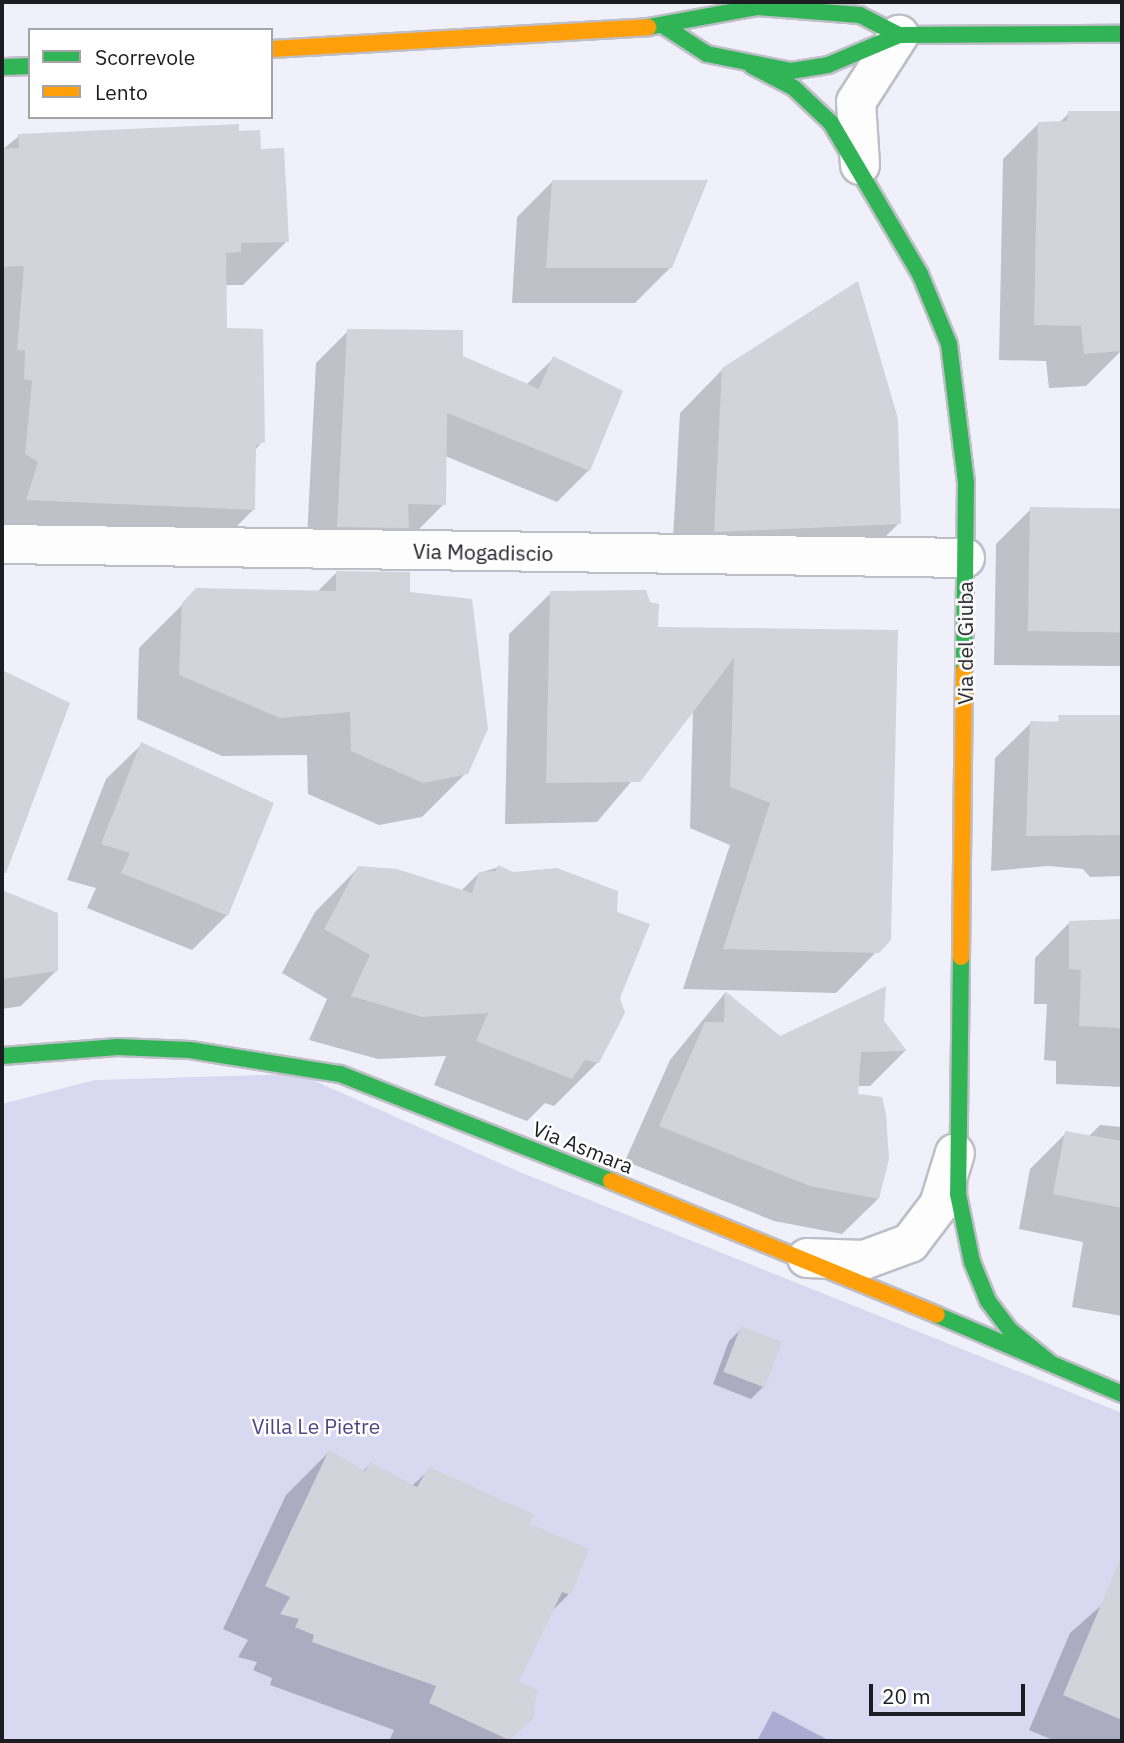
<!DOCTYPE html>
<style>
body{margin:0}
#map{position:relative;width:1124px;height:1743px;overflow:hidden;background:#f0f0fa;font-family:"IBM Plex Sans",sans-serif}
div>[style]{position:absolute}
.green>*{inset:0;background:#d8d8f0}
.water>*{inset:0;background:#acabd1}
.shadow>*{inset:0;background:#0003}
.building>*{inset:0;background:#d3d3db;transform-origin:0 0}
.roads{filter:drop-shadow(2px 0 #bebec7) drop-shadow(-2px 0 #bebec7) drop-shadow(0 2px #bebec7) drop-shadow(0 -2px #bebec7)}
.street>*{height:38px;margin:-19px;padding:0 19px;transform-origin:19px;border-radius:19px;background:#fdfdfe}
.fast>*{height:16px;margin:-8px;padding:0 8px;transform-origin:8px;border-radius:8px;background:#30b455}
.slow>*{height:16px;margin:-8px;padding:0 8px;transform-origin:8px;border-radius:8px;background:#ff9f0a}
span{translate:-50% -50%;white-space:nowrap;text-align:center;line-height:1.15;-webkit-text-stroke:5px #fff;paint-order:stroke}
.street-label{font-size:21px;color:#1c1c23}
.park-label{font-size:21px;color:#4d4687}
.frame{position:absolute;inset:0;border:4px solid #1c1c23;pointer-events:none}
.legend{position:absolute;left:28px;top:28px;width:245px;height:91px;box-sizing:border-box;background:#fff;border:2px solid #a4a4a7;margin:0;padding:9px 12px;list-style:none;font-size:21px;color:#1c1c23}
.legend li{display:flex;align-items:center;gap:14px;height:35px}
.legend b{width:35px;border:2px solid #a4a4a7}
.scale{position:absolute;left:869px;top:1684px;width:156px;height:32px;box-sizing:border-box;border:4px solid #1c1c23;border-top:0;padding-left:9px;font-size:21px;line-height:24px;white-space:nowrap;color:#1c1c23;-webkit-text-stroke:5px #fff;paint-order:stroke}
</style>
<div id="map">
<div class="green">
<i style="clip-path:polygon(299px 1074px,522px 1173px,1122px 1413px,1122px 1741px,2px 1741px,2px 1104px,95px 1080px)"></i>
</div>
<div class="water">
<i style="clip-path:polygon(773px 1711px,830px 1741px,757px 1741px)"></i>
</div>
<div class="shadow">
<i style="clip-path:polygon(1069px 113px,1122px 113px,1122px 159px,1104px 177px,1122px 196px,1122px 350px,1086px 386px,1049px 388px,1046px 361px,999px 360px,1003px 159px,1039px 123px,1059px 123px)"></i>
<i style="clip-path:polygon(238px 132px,259px 151px,287px 241px,243px 285px,225px 285px,226px 329px,263px 441px,255px 450px,254px 509px,210px 553px,2px 543px,2px 150px,19px 136px)"></i>
<i style="clip-path:polygon(552px 182px,671px 267px,635px 303px,512px 303px,517px 217px)"></i>
<i style="clip-path:polygon(348px 331px,461px 357px,526px 385px,554px 358px,589px 470px,557px 502px,445px 456px,444px 504px,412px 536px,306px 558px,316px 363px)"></i>
<i style="clip-path:polygon(723px 369px,899px 523px,856px 566px,671px 575px,680px 413px)"></i>
<i style="clip-path:polygon(1031px 509px,1122px 509px,1122px 666px,994px 665px,996px 544px)"></i>
<i style="clip-path:polygon(337px 572px,408px 593px,466px 773px,422px 817px,379px 825px,308px 794px,307px 755px,222px 756px,137px 719px,139px 648px,197px 590px,317px 592px)"></i>
<i style="clip-path:polygon(551px 593px,657px 629px,896px 632px,877px 951px,836px 993px,683px 989px,730px 845px,690px 828px,693px 709px,597px 822px,505px 824px,509px 634px)"></i>
<i style="clip-path:polygon(4px 684px,24px 820px,2px 843px,2px 686px)"></i>
<i style="clip-path:polygon(1122px 718px,1122px 876px,1090px 877px,1083px 869px,1048px 866px,991px 871px,995px 758px,1031px 723px)"></i>
<i style="clip-path:polygon(142px 744px,227px 915px,192px 950px,87px 908px,96px 888px,67px 880px,106px 779px)"></i>
<i style="clip-path:polygon(499px 867px,618px 998px,598px 1062px,554px 1106px,545px 1103px,527px 1121px,434px 1085px,446px 1056px,378px 1059px,309px 1040px,327px 999px,282px 973px,315px 912px,358px 868px,461px 891px,479px 873px)"></i>
<i style="clip-path:polygon(2px 892px,56px 914px,57px 970px,21px 1006px,2px 1009px)"></i>
<i style="clip-path:polygon(1070px 922px,1122px 922px,1122px 1087px,1056px 1084px,1056px 1061px,1044px 1060px,1047px 1004px,1034px 1004px,1035px 958px)"></i>
<i style="clip-path:polygon(725px 993px,779px 1038px,883px 1021px,905px 1051px,870px 1086px,857px 1086px,878px 1199px,842px 1234px,774px 1221px,625px 1161px,670px 1060px)"></i>
<i style="clip-path:polygon(1100px 1125px,1122px 1127px,1122px 1316px,1072px 1307px,1083px 1242px,1019px 1229px,1030px 1169px,1066px 1133px,1088px 1137px)"></i>
<i style="clip-path:polygon(742px 1328px,764px 1386px,751px 1399px,713px 1384px,729px 1341px)"></i>
<i style="clip-path:polygon(329px 1452px,362px 1472px,370px 1464px,412px 1486px,430px 1469px,528px 1525px,569px 1594px,549px 1614px,517px 1682px,531px 1719px,508px 1741px,389px 1741px,394px 1730px,270px 1685px,272px 1678px,253px 1670px,257px 1662px,238px 1657px,248px 1640px,223px 1629px,286px 1495px)"></i>
<i style="clip-path:polygon(1119px 1590px,1122px 1741px,1055px 1741px,1029px 1730px,1070px 1633px)"></i>
</div>
<div class="building">
<i style="clip-path:polygon(1068px 111px,1122px 111px,1122px 351px,1084px 354px,1081px 326px,1034px 325px,1038px 122px,1067px 121px)"></i>
<i style="clip-path:polygon(239px 124px,239px 131px,260px 130px,261px 149px,284px 148px,289px 242px,241px 243px,241px 252px,226px 253px,227px 328px,263px 329px,265px 442px,256px 445px,255px 510px,26px 500px,38px 462px,25px 454px,32px 381px,24px 379px,25px 351px,17px 350px,24px 266px,2px 267px,2px 149px,19px 148px,18px 134px)"></i>
<i style="clip-path:polygon(552px 180px,708px 180px,672px 268px,546px 268px)"></i>
<i style="clip-path:polygon(858px 281px,898px 419px,901px 524px,714px 532px,722px 368px)"></i>
<i style="clip-path:polygon(347px 329px,463px 330px,463px 356px,539px 389px,553px 356px,623px 391px,590px 471px,447px 413px,446px 505px,408px 504px,409px 528px,337px 527px)"></i>
<i style="left:1030px;top:507px;width:92px;height:124px;rotate:1deg"></i>
<i style="clip-path:polygon(336px 571px,410px 572px,410px 592px,472px 599px,488px 729px,468px 774px,423px 783px,351px 751px,350px 712px,280px 718px,179px 675px,182px 603px,196px 588px,336px 591px)"></i>
<i style="clip-path:polygon(646px 590px,650px 602px,659px 604px,658px 627px,898px 630px,891px 940px,879px 953px,723px 949px,770px 803px,730px 787px,734px 658px,640px 782px,546px 783px,550px 591px)"></i>
<i style="clip-path:polygon(2px 670px,70px 703px,6px 873px,2px 873px)"></i>
<i style="clip-path:polygon(1058px 715px,1122px 715px,1122px 835px,1026px 836px,1030px 721px,1059px 722px)"></i>
<i style="clip-path:polygon(141px 742px,274px 803px,228px 916px,121px 873px,130px 853px,101px 844px)"></i>
<i style="clip-path:polygon(498px 865px,513px 872px,557px 868px,618px 891px,617px 912px,650px 924px,620px 998px,625px 1013px,599px 1063px,585px 1060px,572px 1079px,476px 1041px,488px 1013px,422px 1017px,351px 996px,370px 955px,324px 929px,358px 866px,397px 869px,472px 893px,479px 872px,496px 871px)"></i>
<i style="clip-path:polygon(2px 890px,58px 913px,58px 971px,2px 979px)"></i>
<i style="clip-path:polygon(1122px 919px,1122px 1028px,1079px 1026px,1081px 970px,1069px 969px,1069px 921px)"></i>
<i style="clip-path:polygon(886px 986px,884px 1021px,907px 1051px,861px 1052px,858px 1094px,882px 1097px,886px 1114px,889px 1159px,879px 1199px,810px 1186px,659px 1126px,705px 1022px,724px 1022px,725px 991px,780px 1036px)"></i>
<i style="clip-path:polygon(1065px 1131px,1122px 1141px,1122px 1208px,1053px 1194px)"></i>
<i style="left:741px;top:1326px;width:44px;height:49px;rotate:21deg"></i>
<i style="clip-path:polygon(329px 1450px,365px 1471px,370px 1462px,417px 1487px,429px 1467px,535px 1515px,530px 1524px,589px 1549px,571px 1595px,562px 1592px,519px 1681px,537px 1690px,533px 1719px,509px 1740px,429px 1703px,436px 1686px,312px 1642px,314px 1635px,295px 1627px,299px 1619px,280px 1614px,290px 1597px,265px 1586px)"></i>
<i style="clip-path:polygon(1122px 1555px,1122px 1720px,1063px 1695px)"></i>
</div>
<div class="roads">
<div class="street">
<i style="left:860px;top:165px;width:63px;rotate:-93.6deg"></i>
<i style="left:856px;top:102px;width:80px;rotate:-57.3deg"></i>
<i style="left:2px;top:544px;width:963px;rotate:0.83deg"></i>
<i style="left:807px;top:1258px;width:57px;rotate:2deg"></i>
<i style="left:864px;top:1260px;width:49px;rotate:-20.3deg"></i>
<i style="left:910px;top:1243px;width:48px;rotate:-52.7deg"></i>
<i style="left:939px;top:1205px;width:54px;rotate:-72.9deg"></i>
</div>
<div class="fast">
<i style="left:664px;top:26px;width:51px;rotate:33.1deg"></i>
<i style="left:707px;top:54px;width:86px;rotate:11.4deg"></i>
<i style="left:791px;top:71px;width:37px;rotate:-9deg"></i>
<i style="left:828px;top:65px;width:77px;rotate:-22.9deg"></i>
<i style="left:899px;top:35px;width:223px;rotate:-0.3deg"></i>
<i style="left:648px;top:27px;width:112px;rotate:-10.3deg"></i>
<i style="left:758px;top:7px;width:102px;rotate:4.5deg"></i>
<i style="left:860px;top:15px;width:44px;rotate:27.1deg"></i>
<i style="left:752px;top:66px;width:47px;rotate:27.6deg"></i>
<i style="left:794px;top:88px;width:51px;rotate:43.4deg"></i>
<i style="left:831px;top:123px;width:175px;rotate:59.5deg"></i>
<i style="left:920px;top:274px;width:76px;rotate:67.5deg"></i>
<i style="left:949px;top:344px;width:140px;rotate:83deg"></i>
<i style="left:966px;top:483px;width:188px;rotate:90.6deg"></i>
<i style="left:2px;top:67px;width:28px;rotate:-2deg"></i>
<i style="left:961px;top:957px;width:237px;rotate:90.7deg"></i>
<i style="left:958px;top:1194px;width:69px;rotate:78.4deg"></i>
<i style="left:972px;top:1262px;width:42px;rotate:67.7deg"></i>
<i style="left:988px;top:1301px;width:38px;rotate:53deg"></i>
<i style="left:1011px;top:1331px;width:49px;rotate:39.2deg"></i>
<i style="left:2px;top:1056px;width:116px;rotate:-4.4deg"></i>
<i style="left:118px;top:1047px;width:72px;rotate:2.4deg"></i>
<i style="left:190px;top:1050px;width:152px;rotate:9.1deg"></i>
<i style="left:340px;top:1074px;width:291px;rotate:21.5deg"></i>
<i style="left:937px;top:1315px;width:201px;rotate:23.1deg"></i>
</div>
<div class="slow">
<i style="left:271px;top:49px;width:378px;rotate:-3.3deg"></i>
<i style="left:961px;top:957px;width:286px;rotate:-89.4deg"></i>
<i style="left:611px;top:1181px;width:352px;rotate:22.3deg"></i>
</div>
</div>
<div class="street-label">
<span style="left:483px;top:552px;rotate:1deg">Via Mogadiscio</span>
<span style="left:965px;top:643px;rotate:-90deg">Via del Giuba</span>
<span style="left:583px;top:1147px;rotate:22deg">Via Asmara</span>
</div>
<div class="park-label">
<span style="left:316px;top:1426px">Villa Le Pietre</span>
</div>
<div class="frame"></div>
<ul class="legend">
<li><b style="height:9px;background:#30b455"></b>Scorrevole</li>
<li><b style="height:9px;background:#ff9f0a"></b>Lento</li>
</ul>
<div class="scale">20 m</div>
</div>
